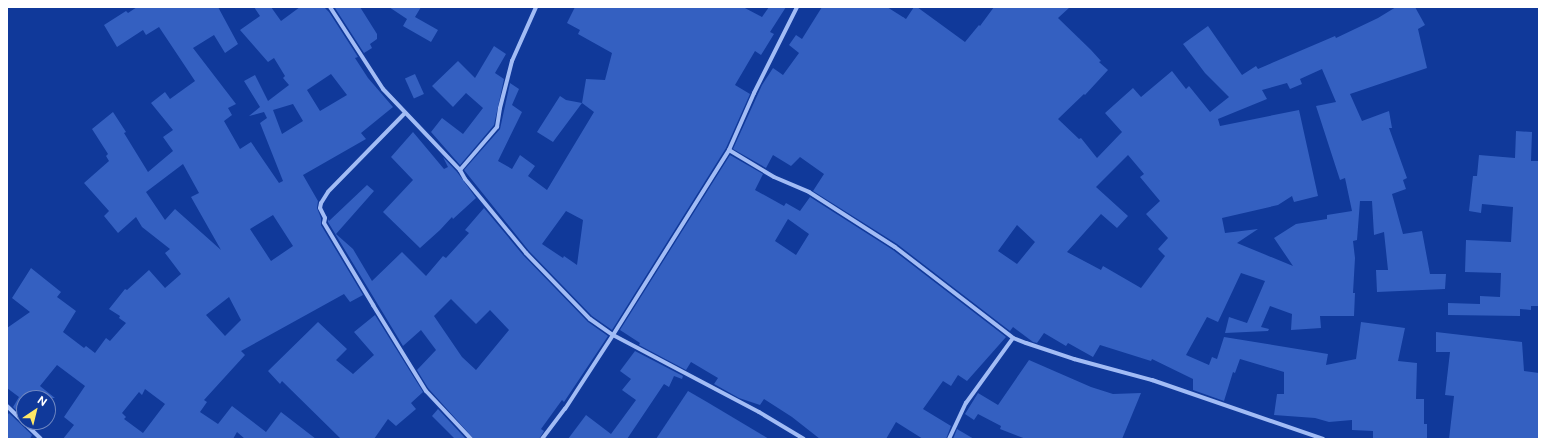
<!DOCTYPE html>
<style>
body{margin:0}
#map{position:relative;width:1546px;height:446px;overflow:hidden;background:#10399a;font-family:"Public Sans",sans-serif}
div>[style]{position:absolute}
.building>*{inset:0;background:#3460c1;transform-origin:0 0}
.street>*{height:4px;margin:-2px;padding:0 2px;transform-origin:2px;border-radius:2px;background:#a2bcf5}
span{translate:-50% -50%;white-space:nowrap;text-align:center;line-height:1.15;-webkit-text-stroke:3px #10399a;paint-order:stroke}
.frame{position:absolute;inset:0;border:8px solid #fff;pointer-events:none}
.north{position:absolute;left:16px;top:390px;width:40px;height:40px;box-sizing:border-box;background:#10399a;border:1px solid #7088c2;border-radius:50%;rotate:35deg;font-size:11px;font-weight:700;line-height:16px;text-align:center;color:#fff}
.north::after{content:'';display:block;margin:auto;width:14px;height:18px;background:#ffe866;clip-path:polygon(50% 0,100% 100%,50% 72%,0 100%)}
</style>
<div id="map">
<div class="building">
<i style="clip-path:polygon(evenodd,137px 7px,218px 7px,238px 44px,225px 53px,214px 35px,193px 48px,236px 104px,228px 108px,232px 115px,224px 121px,240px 149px,251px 142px,279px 183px,283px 181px,260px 123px,267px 118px,264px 112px,249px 116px,260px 107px,244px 81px,255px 75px,268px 101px,289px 85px,283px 78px,285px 76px,274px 58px,268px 62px,240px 30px,260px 16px,254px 7px,271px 7px,281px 21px,300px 7px,324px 7px,329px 12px,358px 57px,355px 58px,368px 78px,393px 107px,361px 133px,366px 139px,303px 175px,318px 201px,317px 208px,321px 218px,321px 225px,363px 295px,350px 302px,344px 294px,241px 351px,245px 355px,204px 400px,207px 402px,200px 412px,218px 424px,232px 406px,266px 432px,281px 412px,316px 439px,245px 439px,237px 432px,233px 439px,63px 439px,74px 425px,64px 417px,85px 386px,57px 365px,40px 386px,55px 398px,24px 398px,24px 418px,13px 407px,19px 397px,7px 388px,7px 328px,30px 312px,12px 298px,31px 268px,61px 292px,57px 297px,76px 311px,63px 332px,84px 348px,86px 346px,95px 353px,106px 338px,110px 341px,126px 323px,119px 318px,120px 316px,109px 309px,125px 289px,127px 290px,149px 270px,165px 288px,181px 274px,165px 253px,170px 249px,142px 227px,136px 217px,118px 233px,104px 216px,109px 211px,84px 183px,109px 161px,106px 156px,108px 154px,92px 129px,113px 112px,126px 132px,124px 133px,148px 172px,173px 151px,163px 137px,173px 130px,151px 103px,165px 92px,170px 99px,195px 81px,159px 27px,146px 35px,143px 30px,117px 47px,104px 25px,126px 11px,128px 13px,137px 7px,331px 74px,347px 95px,320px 111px,307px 90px,331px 74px,137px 7px,293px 104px,303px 121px,282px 134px,273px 110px,293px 104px,137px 7px,183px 164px,199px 193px,191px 197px,221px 250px,175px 209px,165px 220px,146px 192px,183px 164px,137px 7px,273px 215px,293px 246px,271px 261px,250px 229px,273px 215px,137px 7px,229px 297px,241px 320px,225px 336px,206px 315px,229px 297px,137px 7px,145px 389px,165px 404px,143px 433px,124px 419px,126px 417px,122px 413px,139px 392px,142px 395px,145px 389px)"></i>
<i style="clip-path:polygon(337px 7px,360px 7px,377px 34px,377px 39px,370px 44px,372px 48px,364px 53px,335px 8px)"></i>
<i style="clip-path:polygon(389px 7px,421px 7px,415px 17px,438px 30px,431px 42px,403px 26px,407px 19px)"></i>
<i style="clip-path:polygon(evenodd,575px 7px,743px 7px,762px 17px,769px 7px,786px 7px,770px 32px,774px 34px,761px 55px,755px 51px,735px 85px,750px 94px,726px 148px,612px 330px,592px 316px,529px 251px,464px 170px,500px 129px,510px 83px,519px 89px,512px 105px,522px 112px,498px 161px,512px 169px,520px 155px,535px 166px,528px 176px,547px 190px,594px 112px,582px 103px,553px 142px,537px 132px,560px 96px,566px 100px,582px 103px,586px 79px,605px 80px,612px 53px,578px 34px,580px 30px,567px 23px,575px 7px,566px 211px,583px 220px,577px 265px,564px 256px,563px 258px,542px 244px,566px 211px)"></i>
<i style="clip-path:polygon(evenodd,822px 7px,887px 7px,906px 19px,914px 7px,917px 7px,965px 42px,979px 25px,980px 26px,994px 7px,1070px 7px,1058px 18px,1091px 50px,1101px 61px,1099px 62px,1108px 70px,1085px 95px,1084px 94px,1058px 119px,1079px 139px,1081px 138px,1097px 158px,1122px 132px,1105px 113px,1133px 88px,1141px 97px,1172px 71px,1186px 89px,1189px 86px,1210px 112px,1229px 97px,1205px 73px,1183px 44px,1208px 26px,1242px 75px,1256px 66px,1258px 69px,1335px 36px,1336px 38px,1378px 18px,1396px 7px,1415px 7px,1425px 25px,1418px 29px,1427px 68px,1350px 94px,1362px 121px,1389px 111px,1392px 128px,1389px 128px,1407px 178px,1403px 180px,1406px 189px,1392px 194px,1403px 234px,1422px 231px,1430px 274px,1446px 274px,1445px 289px,1377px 292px,1376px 270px,1388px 270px,1384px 232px,1374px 235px,1372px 201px,1360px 201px,1357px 240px,1353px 241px,1355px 258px,1353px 293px,1355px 293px,1354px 316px,1320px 316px,1321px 328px,1291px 330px,1292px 314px,1270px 306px,1261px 327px,1269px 329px,1268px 331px,1225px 333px,1229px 317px,1247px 323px,1265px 281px,1241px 273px,1218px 322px,1207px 317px,1186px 355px,1209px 365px,1212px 357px,1217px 359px,1224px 337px,1328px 354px,1326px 365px,1356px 359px,1361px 322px,1405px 328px,1398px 361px,1417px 363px,1416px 399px,1424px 399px,1424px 424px,1427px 424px,1427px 439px,1373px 439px,1373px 431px,1352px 430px,1352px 420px,1329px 422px,1315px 418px,1274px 415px,1277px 394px,1284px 394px,1284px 372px,1240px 359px,1235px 373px,1233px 372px,1224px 401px,1193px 390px,1193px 379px,1152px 359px,1151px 361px,1100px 345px,1093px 357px,1068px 343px,1066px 346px,1044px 333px,1037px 343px,1033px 342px,1013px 327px,1010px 331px,897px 244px,813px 191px,824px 174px,800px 157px,791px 166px,773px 155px,766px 168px,733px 149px,762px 85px,773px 68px,783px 75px,799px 53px,789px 45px,796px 35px,802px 39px,822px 7px,1322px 69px,1336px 102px,1316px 106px,1340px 180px,1345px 178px,1352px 211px,1327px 215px,1327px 219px,1296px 224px,1274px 238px,1293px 266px,1237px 243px,1258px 229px,1225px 233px,1222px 218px,1278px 205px,1292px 196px,1294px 202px,1318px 196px,1299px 110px,1220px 126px,1218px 119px,1267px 99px,1262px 90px,1287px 83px,1290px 89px,1302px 84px,1300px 79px,1322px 69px,822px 7px,1128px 155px,1144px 174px,1140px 177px,1160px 201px,1146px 214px,1168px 238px,1158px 249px,1165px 256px,1141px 288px,1103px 266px,1101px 270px,1067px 252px,1101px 214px,1117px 228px,1128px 216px,1096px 187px,1128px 155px,822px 7px,1017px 225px,1035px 242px,1017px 264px,998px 251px,1017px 225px)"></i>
<i style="clip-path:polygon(494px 46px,506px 54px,495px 73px,504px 79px,494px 125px,460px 165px,431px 132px,442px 118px,463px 134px,483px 108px,466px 93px,453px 107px,432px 86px,458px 61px,475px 78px)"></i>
<i style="left:415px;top:74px;width:22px;height:11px;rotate:66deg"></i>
<i style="clip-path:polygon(1516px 131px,1532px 132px,1531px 161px,1539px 161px,1539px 306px,1531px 306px,1531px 310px,1520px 309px,1520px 316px,1448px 315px,1448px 303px,1480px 304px,1480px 296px,1500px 297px,1501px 273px,1465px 272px,1466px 240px,1511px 242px,1513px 207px,1482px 204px,1481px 213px,1469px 211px,1473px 176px,1477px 176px,1479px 155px,1515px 158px)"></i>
<i style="clip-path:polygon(413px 132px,444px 169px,448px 167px,443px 157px,457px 172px,476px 198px,453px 219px,452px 217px,440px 230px,420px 248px,383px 212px,413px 180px,391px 157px)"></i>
<i style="clip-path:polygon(evenodd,730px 155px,763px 174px,755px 190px,784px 206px,786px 203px,800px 211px,810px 197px,893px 250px,1006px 337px,967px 381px,958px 375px,951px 386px,943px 381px,923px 409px,951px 426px,946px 439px,923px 439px,896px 422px,886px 439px,820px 439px,792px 417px,764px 399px,760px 405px,739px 398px,714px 384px,718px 378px,691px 362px,686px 370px,639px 345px,640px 343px,620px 330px,730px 155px,788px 219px,809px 234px,796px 255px,775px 241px,788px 219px)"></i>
<i style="clip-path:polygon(evenodd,367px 185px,374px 191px,336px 234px,353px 249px,372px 281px,402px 252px,426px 276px,443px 256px,446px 258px,469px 233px,465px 230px,484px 208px,523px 255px,588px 322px,608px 336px,564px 402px,562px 400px,541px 429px,544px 431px,539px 439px,474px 439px,428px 388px,417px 370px,436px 350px,421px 330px,403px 346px,328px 222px,328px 219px,329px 221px,367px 185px,451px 299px,476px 324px,490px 310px,509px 330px,476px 370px,462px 357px,434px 316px,451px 299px)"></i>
<i style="clip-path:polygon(375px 315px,423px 392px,411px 403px,416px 409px,396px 426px,388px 419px,374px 439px,341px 439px,282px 381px,280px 384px,268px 371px,318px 322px,347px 349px,336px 360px,353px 374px,374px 355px,354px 332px)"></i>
<i style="clip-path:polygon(1436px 332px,1522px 342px,1524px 371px,1539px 373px,1539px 439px,1449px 439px,1454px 396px,1445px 395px,1450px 352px,1436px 352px)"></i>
<i style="clip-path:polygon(635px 351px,683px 376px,682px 379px,674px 376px,669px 387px,664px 384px,627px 439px,568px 439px,586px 415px,611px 434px,636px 400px,622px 390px,631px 379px,620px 371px)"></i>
<i style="clip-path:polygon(1029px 360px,1091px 387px,1113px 394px,1141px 393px,1122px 439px,1026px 439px,1000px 429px,1001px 426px,978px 414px,974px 420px,965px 414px,978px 393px,998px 405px)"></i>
<i style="clip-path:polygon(688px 391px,707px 402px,769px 439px,656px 439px)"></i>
<i style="clip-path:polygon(438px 409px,466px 439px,455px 439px,432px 416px)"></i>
<i style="clip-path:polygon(9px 413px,32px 435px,30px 439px,7px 439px,7px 416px)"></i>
<i style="clip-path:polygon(957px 429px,974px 439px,953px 439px)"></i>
</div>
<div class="street">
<i style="left:330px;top:7px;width:98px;rotate:57.1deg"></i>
<i style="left:383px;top:89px;width:112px;rotate:46.5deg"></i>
<i style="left:460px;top:170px;width:10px;rotate:61deg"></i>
<i style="left:465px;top:179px;width:96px;rotate:50.5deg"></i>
<i style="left:526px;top:253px;width:92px;rotate:45.9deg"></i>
<i style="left:590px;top:319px;width:28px;rotate:35deg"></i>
<i style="left:613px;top:335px;width:165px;rotate:27.8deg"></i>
<i style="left:759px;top:412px;width:52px;rotate:31deg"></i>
<i style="left:405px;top:113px;width:110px;rotate:134.3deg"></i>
<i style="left:328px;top:192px;width:13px;rotate:122deg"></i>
<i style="left:321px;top:203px;width:5px;rotate:101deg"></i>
<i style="left:320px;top:208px;width:11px;rotate:63deg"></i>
<i style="left:325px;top:218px;width:5px;rotate:101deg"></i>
<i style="left:324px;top:223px;width:96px;rotate:59.1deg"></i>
<i style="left:373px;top:305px;width:101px;rotate:58.4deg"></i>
<i style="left:426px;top:391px;width:66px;rotate:46.8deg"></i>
<i style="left:729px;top:150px;width:52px;rotate:31deg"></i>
<i style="left:774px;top:177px;width:38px;rotate:23deg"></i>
<i style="left:809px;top:192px;width:102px;rotate:32.6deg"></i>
<i style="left:895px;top:247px;width:149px;rotate:37.6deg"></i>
<i style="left:460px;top:170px;width:57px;rotate:-49.3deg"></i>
<i style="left:497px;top:127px;width:19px;rotate:-81deg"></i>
<i style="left:500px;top:108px;width:49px;rotate:-75.7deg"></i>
<i style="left:512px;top:61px;width:59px;rotate:-66deg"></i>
<i style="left:7px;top:406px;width:47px;rotate:44.1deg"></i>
<i style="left:542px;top:439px;width:38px;rotate:-53deg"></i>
<i style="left:565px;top:409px;width:88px;rotate:-57deg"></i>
<i style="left:613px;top:335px;width:218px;rotate:-57.9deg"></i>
<i style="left:729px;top:150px;width:62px;rotate:-66.3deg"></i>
<i style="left:754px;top:93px;width:96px;rotate:-63.4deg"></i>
<i style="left:949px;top:439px;width:40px;rotate:-65deg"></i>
<i style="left:966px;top:403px;width:80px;rotate:-54.1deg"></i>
<i style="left:1013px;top:338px;width:14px;rotate:21deg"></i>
<i style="left:1026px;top:343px;width:51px;rotate:18.4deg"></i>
<i style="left:1074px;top:359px;width:81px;rotate:15.1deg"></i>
<i style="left:1152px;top:380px;width:181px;rotate:19deg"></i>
</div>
<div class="frame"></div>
<div class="north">N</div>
</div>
